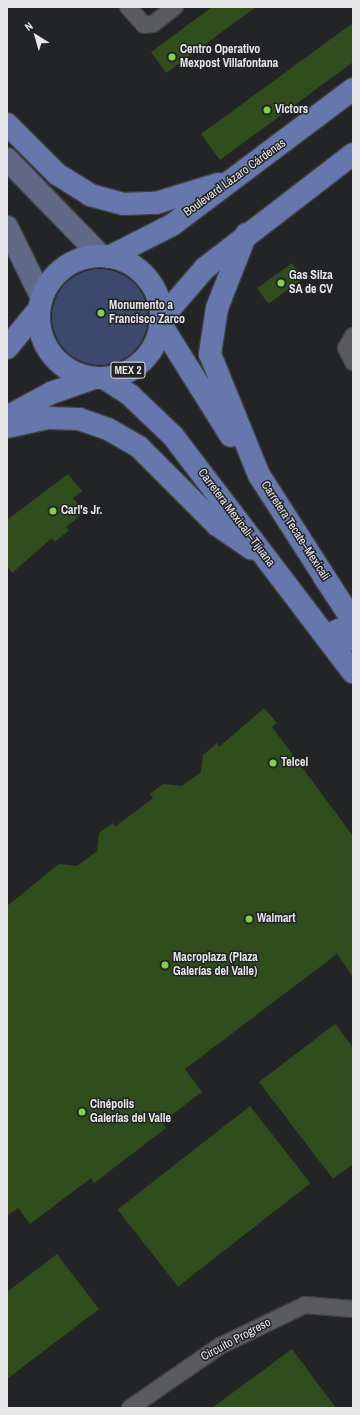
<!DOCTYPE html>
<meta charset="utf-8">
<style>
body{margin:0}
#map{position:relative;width:360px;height:1415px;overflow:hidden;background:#232426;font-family:"Archivo Narrow",sans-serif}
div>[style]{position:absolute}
.green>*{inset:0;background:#3c486c}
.round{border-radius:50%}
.building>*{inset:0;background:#304e1d;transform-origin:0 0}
.roads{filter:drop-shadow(1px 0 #414143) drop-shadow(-1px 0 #414143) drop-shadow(0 1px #414143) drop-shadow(0 -1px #414143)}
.minor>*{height:16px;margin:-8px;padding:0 8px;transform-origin:8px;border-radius:8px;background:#5a5b5d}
.secondary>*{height:22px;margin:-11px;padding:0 11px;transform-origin:11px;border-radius:11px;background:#606986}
.primary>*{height:22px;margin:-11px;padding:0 11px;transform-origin:11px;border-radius:11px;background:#6677ae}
.primary>.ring{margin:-11px;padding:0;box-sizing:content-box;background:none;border:22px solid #6677ae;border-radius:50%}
.dots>*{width:11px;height:11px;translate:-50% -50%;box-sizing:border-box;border:2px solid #232426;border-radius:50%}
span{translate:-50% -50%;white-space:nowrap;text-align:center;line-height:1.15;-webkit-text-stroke:3px #232426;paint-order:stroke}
.shield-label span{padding:1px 3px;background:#232426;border:1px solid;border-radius:3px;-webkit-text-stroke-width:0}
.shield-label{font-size:11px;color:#e7e7e9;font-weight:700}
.poi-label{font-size:12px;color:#e7e7e9;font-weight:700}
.left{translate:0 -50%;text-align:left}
.street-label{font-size:12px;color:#e7e7e9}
.frame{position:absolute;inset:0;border:8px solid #e7e7e9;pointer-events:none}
.north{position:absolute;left:16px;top:16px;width:40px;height:40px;-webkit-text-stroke:3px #232426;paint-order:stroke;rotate:323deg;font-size:11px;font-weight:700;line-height:16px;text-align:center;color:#e7e7e9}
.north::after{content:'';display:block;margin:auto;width:14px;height:18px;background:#e7e7e9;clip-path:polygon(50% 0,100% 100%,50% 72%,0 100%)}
</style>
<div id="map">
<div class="green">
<i class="round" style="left:52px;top:269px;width:96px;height:96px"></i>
</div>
<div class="building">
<i style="clip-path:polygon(212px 7px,256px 7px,166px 73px,151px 52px)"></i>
<i style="clip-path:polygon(353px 23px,353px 62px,220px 160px,201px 134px)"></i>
<i style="left:292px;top:263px;width:19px;height:43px;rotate:54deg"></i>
<i style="clip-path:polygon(68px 474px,82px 491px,73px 498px,85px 512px,66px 527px,69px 530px,55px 542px,52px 538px,12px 573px,7px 566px,7px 520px)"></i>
<i style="clip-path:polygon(264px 708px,277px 723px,272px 727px,353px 836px,353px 977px,337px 954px,185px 1069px,202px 1092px,162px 1122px,166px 1128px,94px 1183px,91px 1178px,30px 1224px,18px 1208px,7px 1216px,7px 906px,59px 864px,77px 866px,97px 851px,99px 833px,113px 823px,115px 827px,153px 798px,150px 794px,163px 784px,182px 786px,201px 772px,203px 755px,217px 743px,219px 747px)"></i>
<i style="clip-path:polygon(335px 1024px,353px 1047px,353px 1164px,333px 1179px,259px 1082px)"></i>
<i style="left:250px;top:1106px;width:98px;height:168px;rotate:52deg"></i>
<i style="clip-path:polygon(57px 1254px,99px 1309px,7px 1379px,7px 1292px)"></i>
<i style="clip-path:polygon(292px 1349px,336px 1408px,212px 1408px)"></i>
</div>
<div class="roads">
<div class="minor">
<i style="left:128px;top:7px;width:24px;rotate:48deg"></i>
<i style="left:144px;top:25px;width:9px;rotate:-6deg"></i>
<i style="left:153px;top:24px;width:28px;rotate:-38deg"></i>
<i style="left:353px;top:336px;width:14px;rotate:120deg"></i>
<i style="left:346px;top:348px;width:16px;rotate:63deg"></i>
<i style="left:130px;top:1408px;width:109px;rotate:-34.6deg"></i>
<i style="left:220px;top:1346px;width:94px;rotate:-25.8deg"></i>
<i style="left:305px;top:1305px;width:48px;rotate:4.8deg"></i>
</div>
<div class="secondary">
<i style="left:7px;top:159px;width:135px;rotate:45.9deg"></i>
<i style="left:7px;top:227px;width:79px;rotate:63.8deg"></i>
</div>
<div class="primary">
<i style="left:7px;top:124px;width:71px;rotate:45deg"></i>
<i style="left:57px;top:174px;width:39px;rotate:32deg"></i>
<i style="left:90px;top:195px;width:34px;rotate:15deg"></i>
<i style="left:123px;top:204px;width:33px;rotate:-2deg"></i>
<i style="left:156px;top:203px;width:65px;rotate:-17deg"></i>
<i style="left:246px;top:234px;width:79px;rotate:111.4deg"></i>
<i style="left:217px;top:308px;width:47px;rotate:98.7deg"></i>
<i style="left:210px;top:354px;width:131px;rotate:68deg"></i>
<i style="left:259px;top:475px;width:133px;rotate:57.3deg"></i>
<i class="ring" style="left:39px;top:256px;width:100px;height:100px"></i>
<i style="left:109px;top:257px;width:71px;rotate:-26.9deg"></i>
<i style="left:172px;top:225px;width:226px;rotate:-36.9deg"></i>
<i style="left:161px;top:319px;width:67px;rotate:-49.2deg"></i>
<i style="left:205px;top:268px;width:187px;rotate:-37.6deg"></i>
<i style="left:160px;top:323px;width:133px;rotate:57.9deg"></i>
<i style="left:7px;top:348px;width:50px;rotate:-50.6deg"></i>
<i style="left:104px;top:378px;width:31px;rotate:33deg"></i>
<i style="left:130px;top:395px;width:59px;rotate:43.6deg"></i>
<i style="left:173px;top:436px;width:297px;rotate:52.7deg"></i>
<i style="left:7px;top:417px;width:50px;rotate:-28.6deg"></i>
<i style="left:51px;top:393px;width:46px;rotate:-19.2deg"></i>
<i style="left:7px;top:427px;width:42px;rotate:-12.4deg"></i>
<i style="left:48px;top:418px;width:31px;rotate:2deg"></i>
<i style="left:79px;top:419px;width:31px;rotate:19deg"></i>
<i style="left:108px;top:429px;width:36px;rotate:30deg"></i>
<i style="left:139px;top:447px;width:110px;rotate:45deg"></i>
<i style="left:217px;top:525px;width:42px;rotate:34.4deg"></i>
<i style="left:323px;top:575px;width:55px;rotate:56.9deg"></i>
<i style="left:326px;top:636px;width:14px;rotate:-25deg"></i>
<i style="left:339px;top:630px;width:17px;rotate:36deg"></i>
</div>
</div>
<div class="dots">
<i style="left:172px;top:57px;background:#82d04f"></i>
<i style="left:267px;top:110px;background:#82d04f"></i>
<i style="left:281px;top:283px;background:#82d04f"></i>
<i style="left:101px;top:313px;background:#82d04f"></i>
<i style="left:53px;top:511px;background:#82d04f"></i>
<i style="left:273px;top:763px;background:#82d04f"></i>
<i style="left:249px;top:919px;background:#82d04f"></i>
<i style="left:165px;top:965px;background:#82d04f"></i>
<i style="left:82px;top:1112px;background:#82d04f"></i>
</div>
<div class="shield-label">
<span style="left:128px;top:370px">MEX 2</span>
</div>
<div class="poi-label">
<span class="left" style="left:180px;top:57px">Centro Operativo<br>Mexpost Villafontana</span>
<span class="left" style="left:275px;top:110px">Victors</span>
<span class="left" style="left:289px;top:283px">Gas Silza<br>SA de CV</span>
<span class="left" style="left:109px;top:313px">Monumento a<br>Francisco Zarco</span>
<span class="left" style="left:61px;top:511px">Carl's Jr.</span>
<span class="left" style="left:281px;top:763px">Telcel</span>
<span class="left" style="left:257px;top:919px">Walmart</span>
<span class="left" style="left:173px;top:965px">Macroplaza (Plaza<br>Galerías del Valle)</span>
<span class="left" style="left:90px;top:1112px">Cinépolis<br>Galerías del Valle</span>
</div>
<div class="street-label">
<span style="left:235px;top:178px;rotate:-36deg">Boulevard Lázaro Cárdenas</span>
<span style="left:236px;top:518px;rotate:53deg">Carretera Mexicali–Tijuana</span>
<span style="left:295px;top:531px;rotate:57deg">Carretera Tecate–Mexicali</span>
<span style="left:236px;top:1340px;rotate:-28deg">Circuito Progreso</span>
</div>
<div class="frame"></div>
<div class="north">N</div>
</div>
